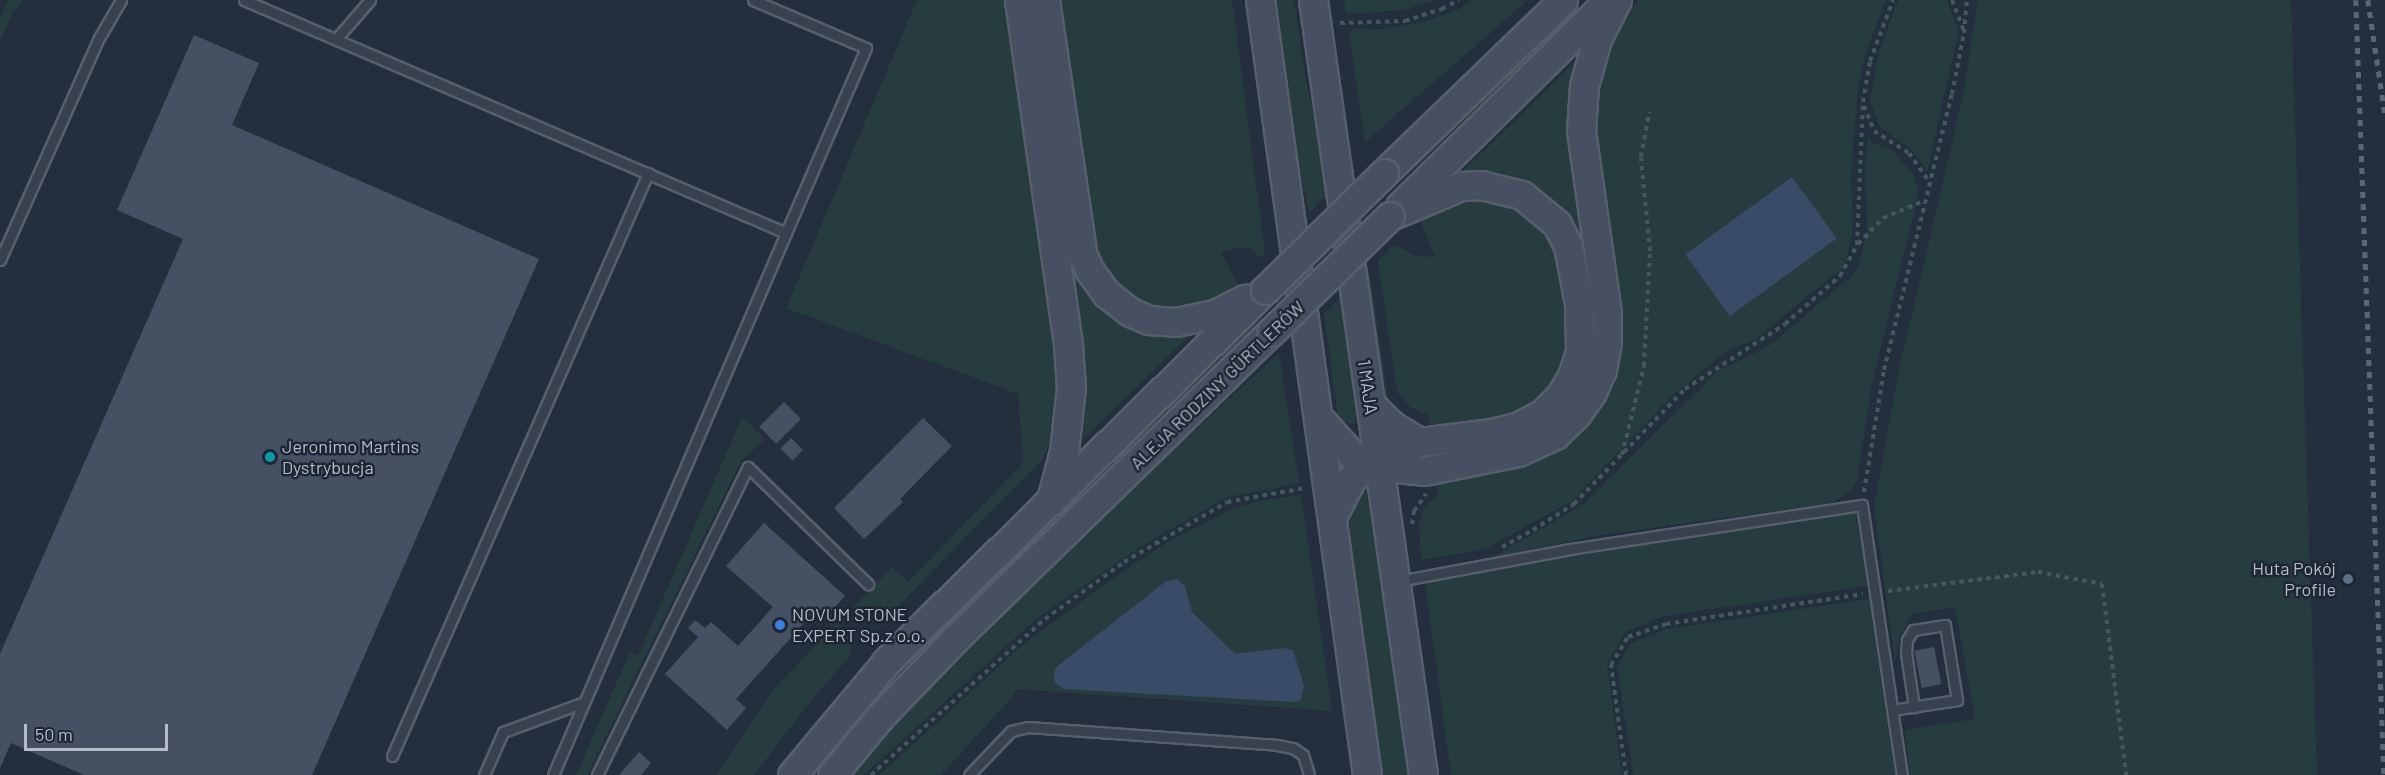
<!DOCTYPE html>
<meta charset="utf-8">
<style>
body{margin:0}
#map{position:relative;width:2385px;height:775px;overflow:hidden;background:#242f3e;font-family:Barlow,sans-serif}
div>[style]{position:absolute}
.green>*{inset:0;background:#263c3f}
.water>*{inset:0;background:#394c67;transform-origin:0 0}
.building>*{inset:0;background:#455162;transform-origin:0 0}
.path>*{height:4px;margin-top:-2px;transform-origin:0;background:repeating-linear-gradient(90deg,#44595c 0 4.5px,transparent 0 9px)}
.roads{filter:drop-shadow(2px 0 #565f6c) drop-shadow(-2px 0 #565f6c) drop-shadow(0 2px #565f6c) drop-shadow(0 -2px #565f6c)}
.lane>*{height:9px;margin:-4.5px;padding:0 4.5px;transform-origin:4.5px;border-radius:4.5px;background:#38414e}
.secondary>*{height:27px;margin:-13.5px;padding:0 13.5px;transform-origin:13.5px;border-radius:13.5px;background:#465061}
.rail>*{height:4.5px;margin-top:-2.25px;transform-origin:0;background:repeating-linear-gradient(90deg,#5a6575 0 6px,transparent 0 12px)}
.bridges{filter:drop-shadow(2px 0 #565f6c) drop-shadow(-2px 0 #565f6c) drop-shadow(0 2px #565f6c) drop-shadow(0 -2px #565f6c)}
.secondary-bridge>*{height:27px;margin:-13.5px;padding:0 13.5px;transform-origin:13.5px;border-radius:13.5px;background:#465061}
.dots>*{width:16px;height:16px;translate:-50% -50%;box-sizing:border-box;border:3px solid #1d2633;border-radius:50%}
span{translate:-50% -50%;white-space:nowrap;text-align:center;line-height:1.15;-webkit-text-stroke:5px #1d2633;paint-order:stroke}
.street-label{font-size:18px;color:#b4bcc9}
.poi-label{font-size:18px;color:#b4bcc9}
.left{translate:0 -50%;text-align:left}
.right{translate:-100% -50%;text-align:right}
.scale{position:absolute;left:24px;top:724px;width:144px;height:27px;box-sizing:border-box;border:3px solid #b4bcc9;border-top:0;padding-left:8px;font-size:18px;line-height:21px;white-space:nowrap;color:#b4bcc9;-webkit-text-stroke:4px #1d2633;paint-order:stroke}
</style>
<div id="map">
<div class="green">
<i style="clip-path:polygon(9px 0,23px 0,13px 12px,0 41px,0 17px)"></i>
<i style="clip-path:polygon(917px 0,1010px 0,1061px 353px,1055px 431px,1042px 460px,894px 610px,887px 616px,874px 618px,862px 613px,854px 606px,892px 567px,908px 582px,1023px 463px,1018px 394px,786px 308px)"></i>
<i style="clip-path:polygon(1036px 0,1079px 272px,1193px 332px,1076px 446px)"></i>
<i style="clip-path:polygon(1055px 0,1232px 0,1265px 253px,1261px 258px,1250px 249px,1240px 247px,1221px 253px,1239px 286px,1221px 298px,1207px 305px,1166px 312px,1135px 303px,1098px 266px)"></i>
<i style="clip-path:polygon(1270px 0,1294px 0,1306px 82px,1329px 178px,1331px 191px,1309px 212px,1286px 107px)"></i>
<i style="clip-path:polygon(1344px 0,1435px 0,1404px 10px,1365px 13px,1346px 13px)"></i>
<i style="clip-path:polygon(1472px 0,1528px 0,1365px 142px,1349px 33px,1355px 29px,1384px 29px,1424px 22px,1459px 9px)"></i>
<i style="clip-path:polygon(1639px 0,1886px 0,1864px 58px,1857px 98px,1851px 175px,1853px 231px,1844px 267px,1754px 340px,1725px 352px,1672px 396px,1572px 501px,1485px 549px,1421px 560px,1419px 523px,1425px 506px,1438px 495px,1436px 477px,1584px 426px,1596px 412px,1609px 388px,1592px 134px,1596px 75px,1617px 27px)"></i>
<i style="clip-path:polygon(1898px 0,1947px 0,1959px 31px,1927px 172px,1913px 151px,1880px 127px,1870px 101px,1879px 52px)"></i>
<i style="clip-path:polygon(1978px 0,2291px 0,2317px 775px,1910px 775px,1905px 730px,1975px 719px,1955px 607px,1913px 614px,1900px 635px,1895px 662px,1874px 506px,1899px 370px,1963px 96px)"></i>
<i style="clip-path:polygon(1578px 59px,1597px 338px,1566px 413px,1434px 458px,1433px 451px,1571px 397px,1574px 236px,1459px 175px)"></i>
<i style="clip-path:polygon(1868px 135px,1872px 143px,1890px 149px,1897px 155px,1914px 176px,1919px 190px,1871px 389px,1857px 480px,1851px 490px,1832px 503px,1594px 536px,1491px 558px,1581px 506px,1718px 371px,1769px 346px,1853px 275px,1860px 262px,1867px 231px,1865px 160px)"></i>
<i style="clip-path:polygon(1473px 196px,1524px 208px,1558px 245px,1572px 338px,1555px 388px,1519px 416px,1430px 431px,1428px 415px,1411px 408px,1397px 392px,1378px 260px,1394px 245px,1416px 256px,1435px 257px,1419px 218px,1440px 206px)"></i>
<i style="clip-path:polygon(1369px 269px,1388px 397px,1407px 424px,1396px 416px,1383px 397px,1364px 275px)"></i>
<i style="clip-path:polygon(1345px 293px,1360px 417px,1353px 425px,1342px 421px,1338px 416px,1324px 314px)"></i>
<i style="clip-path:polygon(1253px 316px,1256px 330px,844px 742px,818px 775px,805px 775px,880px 685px)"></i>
<i style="clip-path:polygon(1279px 353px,1299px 483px,1228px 497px,1143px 545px,1036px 619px,864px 775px,847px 775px,915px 694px,1048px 566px)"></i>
<i style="clip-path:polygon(742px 417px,765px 439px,741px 461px,587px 775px,576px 775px,630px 652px,638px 656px)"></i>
<i style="clip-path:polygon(1369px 474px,1413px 775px,1378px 775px,1344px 522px)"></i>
<i style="clip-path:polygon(1301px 495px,1332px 711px,1016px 689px,1013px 696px,941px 775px,879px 775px,1026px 642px,1129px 567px,1171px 540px,1231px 510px,1258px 501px)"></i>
<i style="clip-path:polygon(1856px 513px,1868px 586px,1665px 616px,1626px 631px,1607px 664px,1622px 775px,1451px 775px,1425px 582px,1580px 554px)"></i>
<i style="clip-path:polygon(1869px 599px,1895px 775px,1633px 775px,1617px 666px,1631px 643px,1667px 629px)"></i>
<i style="clip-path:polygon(838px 622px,851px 638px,851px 655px,809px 703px,754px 775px,717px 775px,773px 690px)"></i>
</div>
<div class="water">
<i style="left:1792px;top:177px;width:76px;height:132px;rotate:54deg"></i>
<i style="clip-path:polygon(1177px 579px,1185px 586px,1192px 612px,1235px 654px,1284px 648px,1293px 650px,1304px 686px,1301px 699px,1295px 702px,1063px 689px,1054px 682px,1055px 669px,1060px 664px,1165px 582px)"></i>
</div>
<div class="building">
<i style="clip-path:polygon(194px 35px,259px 63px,232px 125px,539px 259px,312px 775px,84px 775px,11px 743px,0 768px,0 654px,183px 239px,117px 210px)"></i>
<i style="left:784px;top:402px;width:24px;height:35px;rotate:45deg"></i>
<i style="clip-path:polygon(923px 418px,952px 446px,900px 499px,903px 502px,864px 539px,834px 508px)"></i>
<i style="left:791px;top:438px;width:17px;height:15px;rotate:45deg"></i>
<i style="clip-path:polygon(764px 523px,845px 596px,821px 622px,812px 614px,736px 699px,746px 708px,727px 730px,665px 674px,698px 637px,688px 628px,695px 620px,705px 628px,711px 622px,738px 646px,773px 607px,726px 566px)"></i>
<i style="left:1934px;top:647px;width:38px;height:20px;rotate:79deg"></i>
<i style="clip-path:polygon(639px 752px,651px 763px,641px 775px,619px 775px)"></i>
</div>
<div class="path">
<i style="left:1952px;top:0;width:31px;rotate:69deg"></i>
<i style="left:1340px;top:23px;width:65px;rotate:-1.8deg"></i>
<i style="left:1405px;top:21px;width:39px;rotate:-18deg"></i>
<i style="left:1442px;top:9px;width:19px;rotate:-28deg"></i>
<i style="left:1864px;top:106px;width:27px;rotate:68deg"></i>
<i style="left:1874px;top:131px;width:41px;rotate:32.2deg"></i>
<i style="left:1909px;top:153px;width:35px;rotate:55deg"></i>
<i style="left:1858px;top:244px;width:36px;rotate:-46deg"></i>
<i style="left:1883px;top:218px;width:44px;rotate:-22.5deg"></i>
<i style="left:1622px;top:455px;width:92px;rotate:-76.1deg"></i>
<i style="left:1644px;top:366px;width:115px;rotate:-87deg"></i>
<i style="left:1650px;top:251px;width:94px;rotate:-95.5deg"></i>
<i style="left:1641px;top:157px;width:46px;rotate:-79.9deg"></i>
<i style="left:1864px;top:492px;width:124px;rotate:-80.7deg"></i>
<i style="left:1884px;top:370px;width:284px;rotate:-76.2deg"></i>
<i style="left:1952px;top:94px;width:62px;rotate:-78.9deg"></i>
<i style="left:1964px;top:33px;width:33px;rotate:-85deg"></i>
<i style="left:1412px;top:524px;width:13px;rotate:-81deg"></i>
<i style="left:1414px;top:511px;width:21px;rotate:-55deg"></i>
<i style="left:1502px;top:547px;width:35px;rotate:-29deg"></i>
<i style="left:1533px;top:530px;width:49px;rotate:-32.4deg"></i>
<i style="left:1574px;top:504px;width:160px;rotate:-46deg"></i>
<i style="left:1685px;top:389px;width:119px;rotate:-33deg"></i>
<i style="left:1785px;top:324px;width:73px;rotate:-41.1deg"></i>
<i style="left:1840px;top:276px;width:35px;rotate:-61deg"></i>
<i style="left:1857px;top:245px;width:143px;rotate:-87.6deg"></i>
<i style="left:1863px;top:102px;width:42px;rotate:-80.3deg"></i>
<i style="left:1870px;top:61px;width:65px;rotate:-69.3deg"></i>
<i style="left:1888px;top:591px;width:151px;rotate:-7.2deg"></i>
<i style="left:2038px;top:572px;width:65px;rotate:10.6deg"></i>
<i style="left:2102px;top:584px;width:193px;rotate:82.8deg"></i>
<i style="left:871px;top:775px;width:234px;rotate:-41.9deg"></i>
<i style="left:1045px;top:619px;width:97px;rotate:-35.8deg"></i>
<i style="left:1124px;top:562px;width:119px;rotate:-30.2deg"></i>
<i style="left:1227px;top:502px;width:79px;rotate:-10.2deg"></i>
<i style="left:1626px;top:775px;width:111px;rotate:-97.8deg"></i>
<i style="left:1611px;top:665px;width:33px;rotate:-59deg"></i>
<i style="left:1628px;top:637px;width:40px;rotate:-18.9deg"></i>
<i style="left:1666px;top:624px;width:199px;rotate:-8.7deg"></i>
</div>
<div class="roads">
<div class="lane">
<i style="left:244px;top:0;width:590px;rotate:23.26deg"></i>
<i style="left:786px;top:233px;width:590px;rotate:113.26deg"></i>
<i style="left:753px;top:0;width:123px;rotate:23deg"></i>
<i style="left:866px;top:48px;width:202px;rotate:113.4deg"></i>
<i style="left:336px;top:39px;width:52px;rotate:-48.9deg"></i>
<i style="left:0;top:260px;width:243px;rotate:-66deg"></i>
<i style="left:99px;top:38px;width:44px;rotate:-59.9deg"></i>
<i style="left:1398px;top:581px;width:175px;rotate:-10.5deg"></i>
<i style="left:1570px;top:549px;width:295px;rotate:-8.6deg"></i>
<i style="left:1862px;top:505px;width:273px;rotate:81.6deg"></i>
<i style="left:1892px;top:710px;width:66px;rotate:-8.7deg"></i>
<i style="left:1957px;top:700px;width:76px;rotate:-99.1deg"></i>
<i style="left:1945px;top:625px;width:32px;rotate:171deg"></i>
<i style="left:1913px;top:630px;width:12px;rotate:121deg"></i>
<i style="left:1907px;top:640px;width:13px;rotate:94deg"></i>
<i style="left:1906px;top:653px;width:55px;rotate:81.6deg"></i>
<i style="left:392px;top:756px;width:637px;rotate:-66.29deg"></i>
<i style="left:484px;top:775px;width:47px;rotate:-66.2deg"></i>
<i style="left:503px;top:732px;width:84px;rotate:-20.2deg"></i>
<i style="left:597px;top:775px;width:343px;rotate:-63.9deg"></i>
<i style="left:748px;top:467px;width:168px;rotate:44.3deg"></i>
<i style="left:969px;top:775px;width:61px;rotate:-46.3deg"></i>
<i style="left:1011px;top:731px;width:17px;rotate:-13deg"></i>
<i style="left:1028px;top:727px;width:250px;rotate:4.1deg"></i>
<i style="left:1277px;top:745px;width:16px;rotate:11deg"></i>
<i style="left:1293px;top:748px;width:12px;rotate:35deg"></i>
<i style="left:1303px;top:755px;width:21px;rotate:73deg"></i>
</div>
<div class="secondary">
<i style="left:1019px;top:0;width:349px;rotate:81.9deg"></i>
<i style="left:1068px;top:346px;width:41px;rotate:85.8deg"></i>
<i style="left:1071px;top:387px;width:64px;rotate:96.2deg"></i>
<i style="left:1064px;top:451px;width:51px;rotate:104.9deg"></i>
<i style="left:1045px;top:0;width:259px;rotate:81.6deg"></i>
<i style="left:1083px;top:256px;width:17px;rotate:65deg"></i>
<i style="left:1090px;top:271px;width:29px;rotate:54deg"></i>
<i style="left:1107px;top:294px;width:29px;rotate:38deg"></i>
<i style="left:1130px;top:312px;width:21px;rotate:23deg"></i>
<i style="left:1149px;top:320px;width:27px;rotate:4deg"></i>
<i style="left:1176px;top:322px;width:40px;rotate:-12deg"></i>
<i style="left:1215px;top:314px;width:34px;rotate:-27deg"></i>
<i style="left:1260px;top:0;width:782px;rotate:82.14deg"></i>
<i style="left:1313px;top:0;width:783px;rotate:81.92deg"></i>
<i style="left:1384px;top:173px;width:249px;rotate:-44deg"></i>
<i style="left:1400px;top:206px;width:291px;rotate:-44.6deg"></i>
<i style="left:1371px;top:405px;width:30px;rotate:44deg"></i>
<i style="left:1393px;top:426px;width:31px;rotate:31deg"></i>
<i style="left:1318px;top:417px;width:54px;rotate:48deg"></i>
<i style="left:1354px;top:457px;width:24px;rotate:7deg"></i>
<i style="left:1378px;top:460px;width:20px;rotate:24deg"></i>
<i style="left:1396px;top:468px;width:28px;rotate:6deg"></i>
<i style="left:1424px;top:471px;width:96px;rotate:-11.4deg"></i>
<i style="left:1518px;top:452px;width:41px;rotate:-24.7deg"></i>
<i style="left:1555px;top:435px;width:29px;rotate:-44deg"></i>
<i style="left:1576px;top:415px;width:28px;rotate:-55deg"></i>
<i style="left:1592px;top:392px;width:24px;rotate:-66deg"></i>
<i style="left:1602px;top:370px;width:27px;rotate:-80deg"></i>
<i style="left:1607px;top:343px;width:30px;rotate:-90deg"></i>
<i style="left:1607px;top:313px;width:184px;rotate:-98.1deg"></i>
<i style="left:1581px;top:131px;width:45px;rotate:-86.2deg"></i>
<i style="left:1584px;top:86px;width:49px;rotate:-74.5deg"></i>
<i style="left:1597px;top:39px;width:44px;rotate:-62.9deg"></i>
<i style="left:1332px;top:517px;width:44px;rotate:-62.9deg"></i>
<i style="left:1352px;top:478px;width:32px;rotate:-35deg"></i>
<i style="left:1378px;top:460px;width:46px;rotate:-23.2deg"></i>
<i style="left:1420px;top:442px;width:72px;rotate:-7.2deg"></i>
<i style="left:1491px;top:433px;width:29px;rotate:-14deg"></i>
<i style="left:1519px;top:426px;width:27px;rotate:-28deg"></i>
<i style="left:1543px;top:413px;width:24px;rotate:-45deg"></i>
<i style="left:1560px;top:396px;width:23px;rotate:-59deg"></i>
<i style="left:1572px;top:376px;width:26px;rotate:-72deg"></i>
<i style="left:1580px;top:351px;width:47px;rotate:-91.2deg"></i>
<i style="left:1579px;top:304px;width:59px;rotate:-100.7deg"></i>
<i style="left:1568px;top:246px;width:25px;rotate:-117deg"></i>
<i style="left:1557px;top:224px;width:45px;rotate:-140.4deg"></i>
<i style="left:1522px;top:195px;width:42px;rotate:-166.3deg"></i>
<i style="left:1481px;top:185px;width:20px;rotate:177deg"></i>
<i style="left:1461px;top:186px;width:77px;rotate:157.1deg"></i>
<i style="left:792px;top:775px;width:147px;rotate:-50.2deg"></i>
<i style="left:886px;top:662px;width:531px;rotate:-44.47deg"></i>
<i style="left:832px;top:775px;width:75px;rotate:-50.4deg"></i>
<i style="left:880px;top:717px;width:108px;rotate:-46.1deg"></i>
<i style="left:955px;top:639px;width:441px;rotate:-44.2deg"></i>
</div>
</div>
<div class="rail">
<i style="left:2356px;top:0;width:776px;rotate:87.93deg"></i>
<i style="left:2368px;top:0;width:115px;rotate:81.5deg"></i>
</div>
<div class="bridges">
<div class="secondary-bridge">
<i style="left:1265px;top:290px;width:167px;rotate:-44.5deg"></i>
<i style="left:1271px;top:332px;width:166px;rotate:-44.3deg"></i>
</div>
</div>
<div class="dots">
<i style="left:270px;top:457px;background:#0f9aa8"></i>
<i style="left:2348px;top:579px;background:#5c6f8a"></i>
<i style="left:780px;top:625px;background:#3f7fe0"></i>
</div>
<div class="street-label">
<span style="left:1217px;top:385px;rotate:-44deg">ALEJA RODZINY GÜRTLERÓW</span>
<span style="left:1368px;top:387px;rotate:82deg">1 MAJA</span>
</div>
<div class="poi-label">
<span class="left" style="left:282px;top:457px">Jeronimo Martins<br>Dystrybucja</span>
<span class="right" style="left:2336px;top:579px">Huta Pokój<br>Profile</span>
<span class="left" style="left:792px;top:625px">NOVUM STONE<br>EXPERT Sp.z o.o.</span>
</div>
<div class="scale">50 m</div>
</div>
